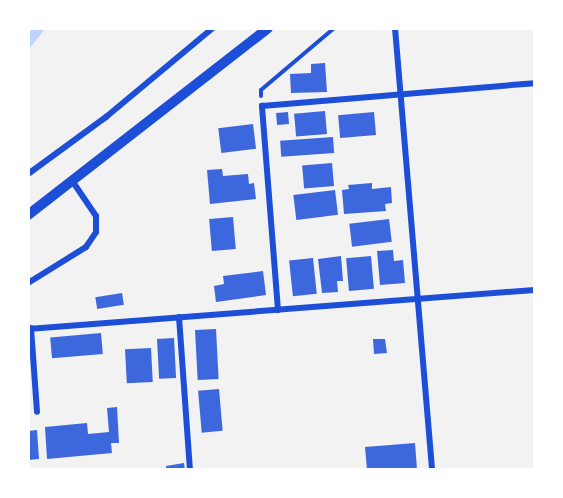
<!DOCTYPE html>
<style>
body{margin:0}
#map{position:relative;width:563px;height:498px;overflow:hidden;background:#f2f2f2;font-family:"Source Sans 3",sans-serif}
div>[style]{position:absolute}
.water>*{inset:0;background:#bfd3fe}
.building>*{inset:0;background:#3d67dc;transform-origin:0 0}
.path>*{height:4px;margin:-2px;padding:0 2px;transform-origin:2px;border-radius:2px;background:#1d4ed8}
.minor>*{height:6px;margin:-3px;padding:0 3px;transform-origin:3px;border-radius:3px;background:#1d4ed8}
.tertiary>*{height:10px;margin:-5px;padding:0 5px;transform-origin:5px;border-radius:5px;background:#1d4ed8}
span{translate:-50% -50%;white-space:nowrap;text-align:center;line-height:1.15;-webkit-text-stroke:4.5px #fff;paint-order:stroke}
.frame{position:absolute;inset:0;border:30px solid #fff;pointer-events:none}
</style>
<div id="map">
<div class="water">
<i style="clip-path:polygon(29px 28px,45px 29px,29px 49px,28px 29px)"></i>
</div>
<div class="building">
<i style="clip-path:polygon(325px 63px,327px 92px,291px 93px,290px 74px,311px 73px,311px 64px)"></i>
<i style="left:325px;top:111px;width:23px;height:31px;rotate:85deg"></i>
<i style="left:288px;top:112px;width:12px;height:12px;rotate:85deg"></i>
<i style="left:374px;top:112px;width:23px;height:36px;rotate:85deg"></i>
<i style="left:253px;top:124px;width:25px;height:35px;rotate:83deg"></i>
<i style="left:333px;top:137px;width:16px;height:53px;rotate:86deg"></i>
<i style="left:332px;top:163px;width:23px;height:30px;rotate:85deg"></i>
<i style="clip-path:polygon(222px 169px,223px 176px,248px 174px,249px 184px,254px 183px,256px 199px,210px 204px,207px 170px)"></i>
<i style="clip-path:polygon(372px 183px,372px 189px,391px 187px,392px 203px,385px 204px,386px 211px,344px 214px,342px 190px,349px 189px,348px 185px)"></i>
<i style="left:335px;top:190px;width:25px;height:42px;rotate:83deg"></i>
<i style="left:233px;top:217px;width:32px;height:24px;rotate:85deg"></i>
<i style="left:389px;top:219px;width:23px;height:40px;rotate:83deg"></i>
<i style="clip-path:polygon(393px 250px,394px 261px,403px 260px,405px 283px,380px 285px,377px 251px)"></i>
<i style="clip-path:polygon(341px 256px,343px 281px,337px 281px,338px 292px,322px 293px,318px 259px)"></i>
<i style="left:371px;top:256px;width:33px;height:25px;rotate:85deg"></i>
<i style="left:313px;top:258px;width:36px;height:24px;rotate:84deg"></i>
<i style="clip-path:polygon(263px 271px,266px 295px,216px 302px,214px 286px,224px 284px,223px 276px)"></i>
<i style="left:122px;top:293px;width:12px;height:27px;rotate:81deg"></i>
<i style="left:216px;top:329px;width:50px;height:21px;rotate:87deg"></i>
<i style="left:101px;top:333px;width:21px;height:51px;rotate:85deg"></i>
<i style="left:174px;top:338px;width:40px;height:17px;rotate:87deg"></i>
<i style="clip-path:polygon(373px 339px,385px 339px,387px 353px,374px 354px)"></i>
<i style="left:151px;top:348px;width:34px;height:26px;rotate:87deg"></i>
<i style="left:219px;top:389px;width:42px;height:21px;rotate:85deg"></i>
<i style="clip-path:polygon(117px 407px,119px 443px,111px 443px,112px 453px,47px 459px,45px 427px,87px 423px,88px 434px,109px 432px,107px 408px)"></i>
<i style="clip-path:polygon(37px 430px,39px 459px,28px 460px,28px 431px)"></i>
<i style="clip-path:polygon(415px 443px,417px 470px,367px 470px,365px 447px)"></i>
<i style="clip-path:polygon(184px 463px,185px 470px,166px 470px,166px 466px)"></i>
</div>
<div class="path">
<i style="left:261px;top:96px;width:6px;rotate:-90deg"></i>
<i style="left:261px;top:90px;width:96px;rotate:-40.3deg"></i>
</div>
<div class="minor">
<i style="left:395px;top:28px;width:444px;rotate:85.2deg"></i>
<i style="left:28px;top:174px;width:97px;rotate:-36.2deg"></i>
<i style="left:106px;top:117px;width:139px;rotate:-39.8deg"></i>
<i style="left:28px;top:283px;width:68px;rotate:-31.8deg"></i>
<i style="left:86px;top:247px;width:18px;rotate:-56deg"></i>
<i style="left:96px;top:232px;width:16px;rotate:-90deg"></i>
<i style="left:96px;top:216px;width:41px;rotate:-124.1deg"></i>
<i style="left:278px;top:310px;width:205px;rotate:-94.5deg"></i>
<i style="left:262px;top:106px;width:273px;rotate:-4.8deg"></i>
<i style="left:179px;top:317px;width:153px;rotate:85.9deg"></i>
<i style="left:31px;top:328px;width:84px;rotate:85.9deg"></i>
<i style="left:28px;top:329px;width:508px;rotate:-4.41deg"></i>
</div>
<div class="tertiary">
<i style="left:28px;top:215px;width:304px;rotate:-37.9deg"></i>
</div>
<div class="frame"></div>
</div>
